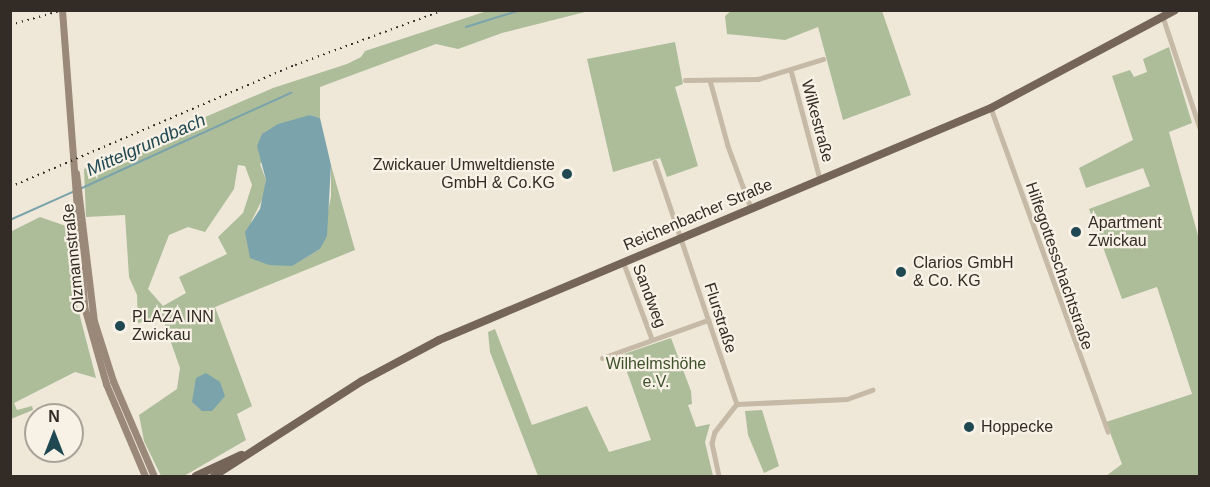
<!DOCTYPE html>
<meta charset="utf-8">
<style>
body{margin:0}
#map{position:relative;width:1210px;height:487px;overflow:hidden;background:#efe8d9;font-family:Arial,sans-serif}
div>[style]{position:absolute}
.green>*{inset:0;background:#adbd9a}
.water>*{inset:0;background:#7aa3ab}
.stream>*{height:1.5px;margin:-0.75px;padding:0 0.75px;transform-origin:0.75px;border-radius:0.75px;background:#7aa3ab}
.street>*{height:4.5px;margin:-2.25px;padding:0 2.25px;transform-origin:2.25px;border-radius:2.25px;background:#c6b9a6}
.secondary>*{height:7px;margin:-3.5px;padding:0 3.5px;transform-origin:3.5px;border-radius:3.5px;background:#9a8878}
.primary>*{height:8px;margin:-4px;padding:0 4px;transform-origin:4px;border-radius:4px;background:#746558}
.rail>*{height:1.5px;margin-top:-0.75px;transform-origin:0;background:repeating-linear-gradient(90deg,#332c26 0 1.5px,transparent 0 6px)}
.dots>*{width:16px;height:16px;translate:-50% -50%;box-sizing:border-box;border:3px solid #f8f1e5;border-radius:50%}
span{translate:-50% -50%;white-space:nowrap;text-align:center;line-height:1.15;-webkit-text-stroke:4.5px #f8f1e5;paint-order:stroke}
.street-label{font-size:16px;color:#332c26}
.poi-label{font-size:16px;color:#332c26}
.right{translate:-100% -50%;text-align:right}
.left{translate:0 -50%;text-align:left}
.park-label{font-size:16px;color:#3e502c}
.water-label{font-size:18px;color:#1f4852;font-style:italic}
.frame{position:absolute;inset:0;border:12px solid #332c26;pointer-events:none}
.north{position:absolute;left:24px;top:403px;width:60px;height:60px;box-sizing:border-box;background:#f8f1e5;border:2px solid #a9a299;border-radius:50%;rotate:0deg;font-size:16px;font-weight:700;line-height:24px;text-align:center;color:#332c26}
.north::after{content:'';display:block;margin:auto;width:21px;height:27px;background:#1f4852;clip-path:polygon(50% 0,100% 100%,50% 72%,0 100%)}
</style>
<div id="map">
<div class="green">
<i style="clip-path:polygon(732px 10px,882px 11px,911px 95px,843px 120px,818px 27px,785px 40px,727px 34px,725px 16px)"></i>
<i style="clip-path:polygon(evenodd,487px 11px,589px 11px,502px 33px,458px 49px,436px 44px,320px 87px,320px 118px,310px 115px,260px 164px,266px 180px,264px 196px,251px 222px,291px 266px,320px 249px,331px 196px,331px 165px,355px 250px,215px 307px,252px 406px,237px 414px,246px 440px,184px 476px,161px 476px,144px 441px,139px 415px,177px 389px,180px 368px,162px 317px,138px 323px,137px 295px,129px 277px,125px 215px,86px 217px,84px 169px,273px 88px,347px 64px,361px 57px,365px 51px,487px 11px,238px 165px,245px 166px,252px 185px,243px 213px,218px 237px,227px 254px,179px 277px,186px 293px,163px 306px,148px 289px,169px 235px,188px 227px,205px 232px,234px 189px,238px 165px)"></i>
<i style="clip-path:polygon(675px 42px,683px 84px,675px 87px,698px 166px,667px 177px,660px 158px,613px 172px,587px 59px)"></i>
<i style="clip-path:polygon(1169px 47px,1192px 123px,1169px 132px,1199px 239px,1199px 476px,1096px 476px,1106px 476px,1122px 464px,1106px 422px,1192px 394px,1157px 287px,1122px 299px,1089px 209px,1150px 186px,1143px 168px,1086px 188px,1079px 168px,1133px 140px,1112px 76px,1130px 70px,1134px 77px,1147px 72px,1143px 59px)"></i>
<i style="clip-path:polygon(40px 217px,66px 226px,77px 305px,96px 378px,75px 372px,14px 403px,17px 410px,32px 406px,33px 410px,11px 419px,10px 232px)"></i>
<i style="clip-path:polygon(495px 329px,532px 425px,587px 406px,609px 452px,651px 440px,621px 355px,671px 338px,691px 391px,692px 404px,688px 405px,696px 427px,710px 424px,705px 442px,713px 476px,538px 476px,490px 352px,488px 332px)"></i>
<i style="clip-path:polygon(762px 410px,779px 466px,764px 473px,748px 435px,745px 411px)"></i>
</div>
<div class="water">
<i style="clip-path:polygon(310px 115px,320px 118px,331px 165px,327px 236px,320px 249px,292px 266px,269px 265px,250px 258px,245px 232px,260px 209px,266px 180px,257px 146px,262px 134px,278px 124px)"></i>
<i style="clip-path:polygon(206px 373px,220px 382px,225px 396px,212px 411px,202px 411px,192px 402px,196px 378px)"></i>
</div>
<div class="stream">
<i style="left:466px;top:27px;width:58px;rotate:-17.2deg"></i>
<i style="left:80px;top:189px;width:232px;rotate:-24.5deg"></i>
<i style="left:10px;top:220px;width:69px;rotate:-24deg"></i>
</div>
<div class="street">
<i style="left:1163px;top:17px;width:117px;rotate:71.6deg"></i>
<i style="left:791px;top:70px;width:113px;rotate:75.1deg"></i>
<i style="left:685px;top:80px;width:73px;rotate:-0.8deg"></i>
<i style="left:758px;top:79px;width:68px;rotate:-17.1deg"></i>
<i style="left:710px;top:80px;width:68px;rotate:74.7deg"></i>
<i style="left:728px;top:146px;width:66px;rotate:69.6deg"></i>
<i style="left:991px;top:108px;width:344px;rotate:70.1deg"></i>
<i style="left:655px;top:162px;width:256px;rotate:71.3deg"></i>
<i style="left:737px;top:404px;width:36px;rotate:128deg"></i>
<i style="left:715px;top:432px;width:11px;rotate:105deg"></i>
<i style="left:712px;top:443px;width:34px;rotate:78deg"></i>
<i style="left:623px;top:261px;width:83px;rotate:69.6deg"></i>
<i style="left:602px;top:358px;width:113px;rotate:-19.7deg"></i>
<i style="left:737px;top:404px;width:110px;rotate:-2.6deg"></i>
<i style="left:847px;top:399px;width:27px;rotate:-20deg"></i>
</div>
<div class="secondary">
<i style="left:62px;top:10px;width:297px;rotate:85.7deg"></i>
<i style="left:84px;top:306px;width:81px;rotate:74.2deg"></i>
<i style="left:106px;top:384px;width:100px;rotate:67deg"></i>
<i style="left:76px;top:173px;width:149px;rotate:83.1deg"></i>
<i style="left:94px;top:321px;width:63px;rotate:72.4deg"></i>
<i style="left:113px;top:381px;width:103px;rotate:66.7deg"></i>
</div>
<div class="primary">
<i style="left:196px;top:476px;width:50px;rotate:-25deg"></i>
<i style="left:214px;top:476px;width:176px;rotate:-32.7deg"></i>
<i style="left:362px;top:381px;width:87px;rotate:-28deg"></i>
<i style="left:439px;top:340px;width:599px;rotate:-22.8deg"></i>
<i style="left:991px;top:108px;width:208px;rotate:-28deg"></i>
</div>
<div class="rail">
<i style="left:10px;top:25px;width:55px;rotate:-15.8deg"></i>
<i style="left:10px;top:187px;width:310px;rotate:-23.2deg"></i>
<i style="left:295px;top:65px;width:159px;rotate:-20.3deg"></i>
</div>
<div class="dots">
<i style="left:567px;top:174px;background:#1f4852"></i>
<i style="left:1076px;top:232px;background:#1f4852"></i>
<i style="left:901px;top:272px;background:#1f4852"></i>
<i style="left:120px;top:326px;background:#1f4852"></i>
<i style="left:969px;top:427px;background:#1f4852"></i>
</div>
<div class="street-label">
<span style="left:817px;top:121px;rotate:75deg">Wilkestraße</span>
<span style="left:698px;top:215px;rotate:-23deg">Reichenbacher Straße</span>
<span style="left:74px;top:258px;rotate:-96deg">Olzmannstraße</span>
<span style="left:1059px;top:266px;rotate:71deg">Hilfegottesschachtstraße</span>
<span style="left:649px;top:296px;rotate:69deg">Sandweg</span>
<span style="left:720px;top:318px;rotate:72deg">Flurstraße</span>
</div>
<div class="poi-label">
<span class="right" style="left:555px;top:174px">Zwickauer Umweltdienste<br>GmbH &amp; Co.KG</span>
<span class="left" style="left:1088px;top:232px">Apartment<br>Zwickau</span>
<span class="left" style="left:913px;top:272px">Clarios GmbH<br>&amp; Co. KG</span>
<span class="left" style="left:132px;top:326px">PLAZA INN<br>Zwickau</span>
<span class="left" style="left:981px;top:427px">Hoppecke</span>
</div>
<div class="park-label">
<span style="left:656px;top:373px">Wilhelmshöhe<br>e.V.</span>
</div>
<div class="water-label">
<span style="left:146px;top:145px;rotate:-24deg">Mittelgrundbach</span>
</div>
<div class="frame"></div>
<div class="north">N</div>
</div>
